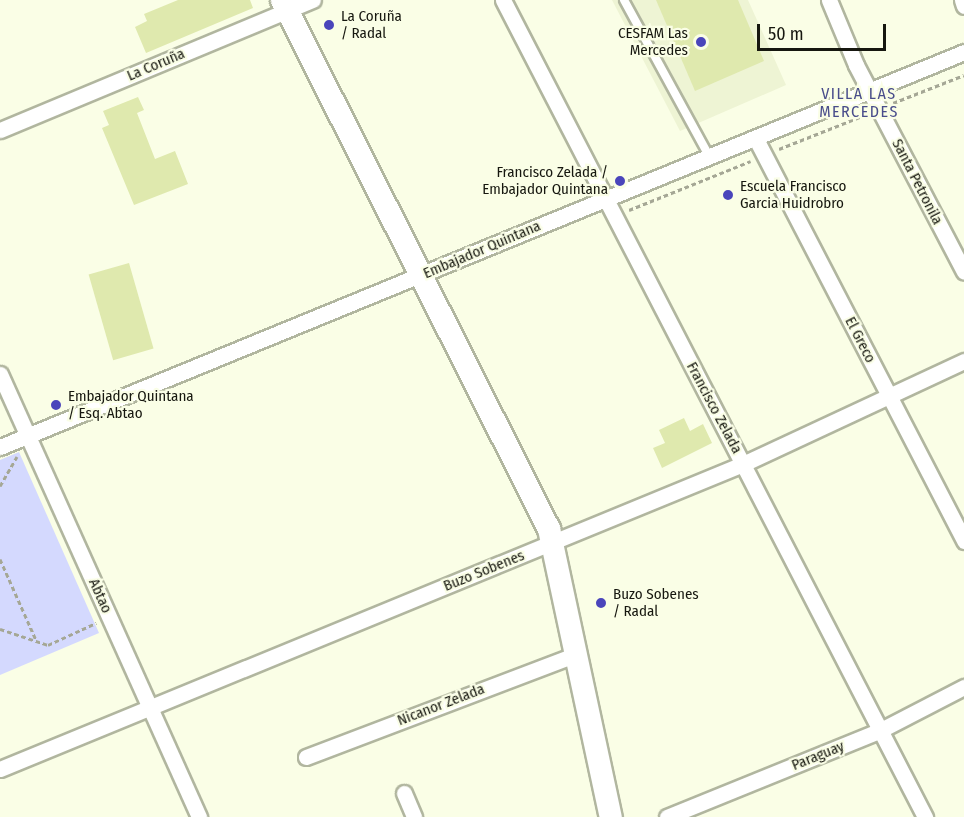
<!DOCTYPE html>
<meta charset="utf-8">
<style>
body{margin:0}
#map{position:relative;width:964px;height:817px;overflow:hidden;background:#fafee6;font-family:"Fira Sans Condensed",sans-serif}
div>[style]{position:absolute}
.built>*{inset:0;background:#eef4d4}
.green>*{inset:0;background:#d4d9fe}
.building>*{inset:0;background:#dfe9ae;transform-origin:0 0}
.path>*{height:3px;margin-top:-1.5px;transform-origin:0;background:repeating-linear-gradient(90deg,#a5a795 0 4.5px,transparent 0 7.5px)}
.roads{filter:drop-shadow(2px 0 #b1b69f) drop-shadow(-2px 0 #b1b69f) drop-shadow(0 2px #b1b69f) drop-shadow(0 -2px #b1b69f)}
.lane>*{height:8px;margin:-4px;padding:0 4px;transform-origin:4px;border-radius:4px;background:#fff}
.street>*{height:15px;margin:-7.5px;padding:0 7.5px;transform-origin:7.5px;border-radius:7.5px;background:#fff}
.secondary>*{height:22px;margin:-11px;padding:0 11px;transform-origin:11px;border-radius:11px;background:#fff}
.dots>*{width:16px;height:16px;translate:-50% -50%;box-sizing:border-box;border:3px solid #fafee6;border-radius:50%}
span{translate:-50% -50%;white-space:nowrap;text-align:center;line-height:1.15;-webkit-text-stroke:4.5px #fafee6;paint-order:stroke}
.poi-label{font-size:15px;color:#16170f}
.left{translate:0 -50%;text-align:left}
.right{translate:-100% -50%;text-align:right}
.street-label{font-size:15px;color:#16170f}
.neighbourhood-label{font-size:16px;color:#494d8b;letter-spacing:1.5px}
.scale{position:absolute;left:757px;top:24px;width:129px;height:27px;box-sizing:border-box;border:3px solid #16170f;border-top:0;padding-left:8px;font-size:18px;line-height:21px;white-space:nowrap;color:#16170f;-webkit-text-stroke:4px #fafee6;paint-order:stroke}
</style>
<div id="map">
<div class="built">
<i style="clip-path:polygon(612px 0,748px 0,786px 85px,680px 131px)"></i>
</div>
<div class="green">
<i style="clip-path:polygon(19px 452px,99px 633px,0 675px,0 460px)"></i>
</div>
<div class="building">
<i style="clip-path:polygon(178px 0,250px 0,253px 8px,146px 53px,135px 27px,147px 21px,144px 14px)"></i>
<i style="clip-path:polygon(656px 0,738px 0,764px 61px,695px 91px)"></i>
<i style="clip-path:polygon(138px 97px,144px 110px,137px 113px,155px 159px,175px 151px,188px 184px,134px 205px,102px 128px,109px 125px,103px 111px)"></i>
<i style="left:129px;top:263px;width:89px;height:42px;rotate:74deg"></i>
<i style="clip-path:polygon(684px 418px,690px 431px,703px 424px,712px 443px,662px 468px,653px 448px,665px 443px,659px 430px)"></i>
</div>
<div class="path">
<i style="left:893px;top:103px;width:76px;rotate:-21.5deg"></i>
<i style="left:779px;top:149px;width:92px;rotate:-21.6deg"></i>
<i style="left:629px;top:210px;width:131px;rotate:-21.9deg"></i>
<i style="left:0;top:486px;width:34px;rotate:-60deg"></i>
<i style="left:0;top:559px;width:89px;rotate:66deg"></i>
<i style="left:0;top:629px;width:51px;rotate:18.4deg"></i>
<i style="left:48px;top:645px;width:53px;rotate:-24.6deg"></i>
</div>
<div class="roads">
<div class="lane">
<i style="left:624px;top:0;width:180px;rotate:61.4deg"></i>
</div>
<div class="street">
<i style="left:503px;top:0;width:920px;rotate:62.68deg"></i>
<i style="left:829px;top:0;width:70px;rotate:67.4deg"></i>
<i style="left:856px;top:65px;width:233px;rotate:62.4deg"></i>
<i style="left:962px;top:0;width:6px;rotate:72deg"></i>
<i style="left:0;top:130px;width:339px;rotate:-22.6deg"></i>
<i style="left:756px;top:139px;width:453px;rotate:62.6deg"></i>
<i style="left:0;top:374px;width:486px;rotate:65.8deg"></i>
<i style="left:0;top:447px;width:1042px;rotate:-22.28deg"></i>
<i style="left:306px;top:757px;width:290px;rotate:-20.8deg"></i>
<i style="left:0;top:769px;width:803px;rotate:-22.32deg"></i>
<i style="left:743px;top:464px;width:244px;rotate:-25deg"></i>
<i style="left:404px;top:793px;width:26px;rotate:67deg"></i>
<i style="left:667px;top:817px;width:229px;rotate:-22.1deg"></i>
<i style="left:879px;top:731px;width:96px;rotate:-27.4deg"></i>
</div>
<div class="secondary">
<i style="left:282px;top:0;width:593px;rotate:63.22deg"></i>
<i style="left:549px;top:529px;width:295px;rotate:77.9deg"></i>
</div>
</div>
<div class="dots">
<i style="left:329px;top:25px;background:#4a45bb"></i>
<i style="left:701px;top:42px;background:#4a45bb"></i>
<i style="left:620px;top:181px;background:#4a45bb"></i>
<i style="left:728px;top:195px;background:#4a45bb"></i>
<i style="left:56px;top:405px;background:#4a45bb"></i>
<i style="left:601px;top:603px;background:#4a45bb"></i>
</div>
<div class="poi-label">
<span class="left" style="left:341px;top:25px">La Coruña<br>/ Radal</span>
<span class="right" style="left:688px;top:42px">CESFAM Las<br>Mercedes</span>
<span class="right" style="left:608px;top:181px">Francisco Zelada /<br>Embajador Quintana</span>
<span class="left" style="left:740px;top:195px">Escuela Francisco<br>Garcia Huidrobro</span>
<span class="left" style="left:68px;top:405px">Embajador Quintana<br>/ Esq. Abtao</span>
<span class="left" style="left:613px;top:603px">Buzo Sobenes<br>/ Radal</span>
</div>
<div class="street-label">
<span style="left:156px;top:65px;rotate:-23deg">La Coruña</span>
<span style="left:917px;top:182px;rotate:63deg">Santa Petronila</span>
<span style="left:482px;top:250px;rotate:-23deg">Embajador Quintana</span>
<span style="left:860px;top:340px;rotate:63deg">El Greco</span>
<span style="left:714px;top:408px;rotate:62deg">Francisco Zelada</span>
<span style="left:484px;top:571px;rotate:-22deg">Buzo Sobenes</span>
<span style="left:100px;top:596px;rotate:66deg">Abtao</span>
<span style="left:441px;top:705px;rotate:-21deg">Nicanor Zelada</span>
<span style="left:818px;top:756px;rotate:-22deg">Paraguay</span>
</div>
<div class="neighbourhood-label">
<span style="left:859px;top:103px">VILLA LAS<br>MERCEDES</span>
</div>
<div class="scale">50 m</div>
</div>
